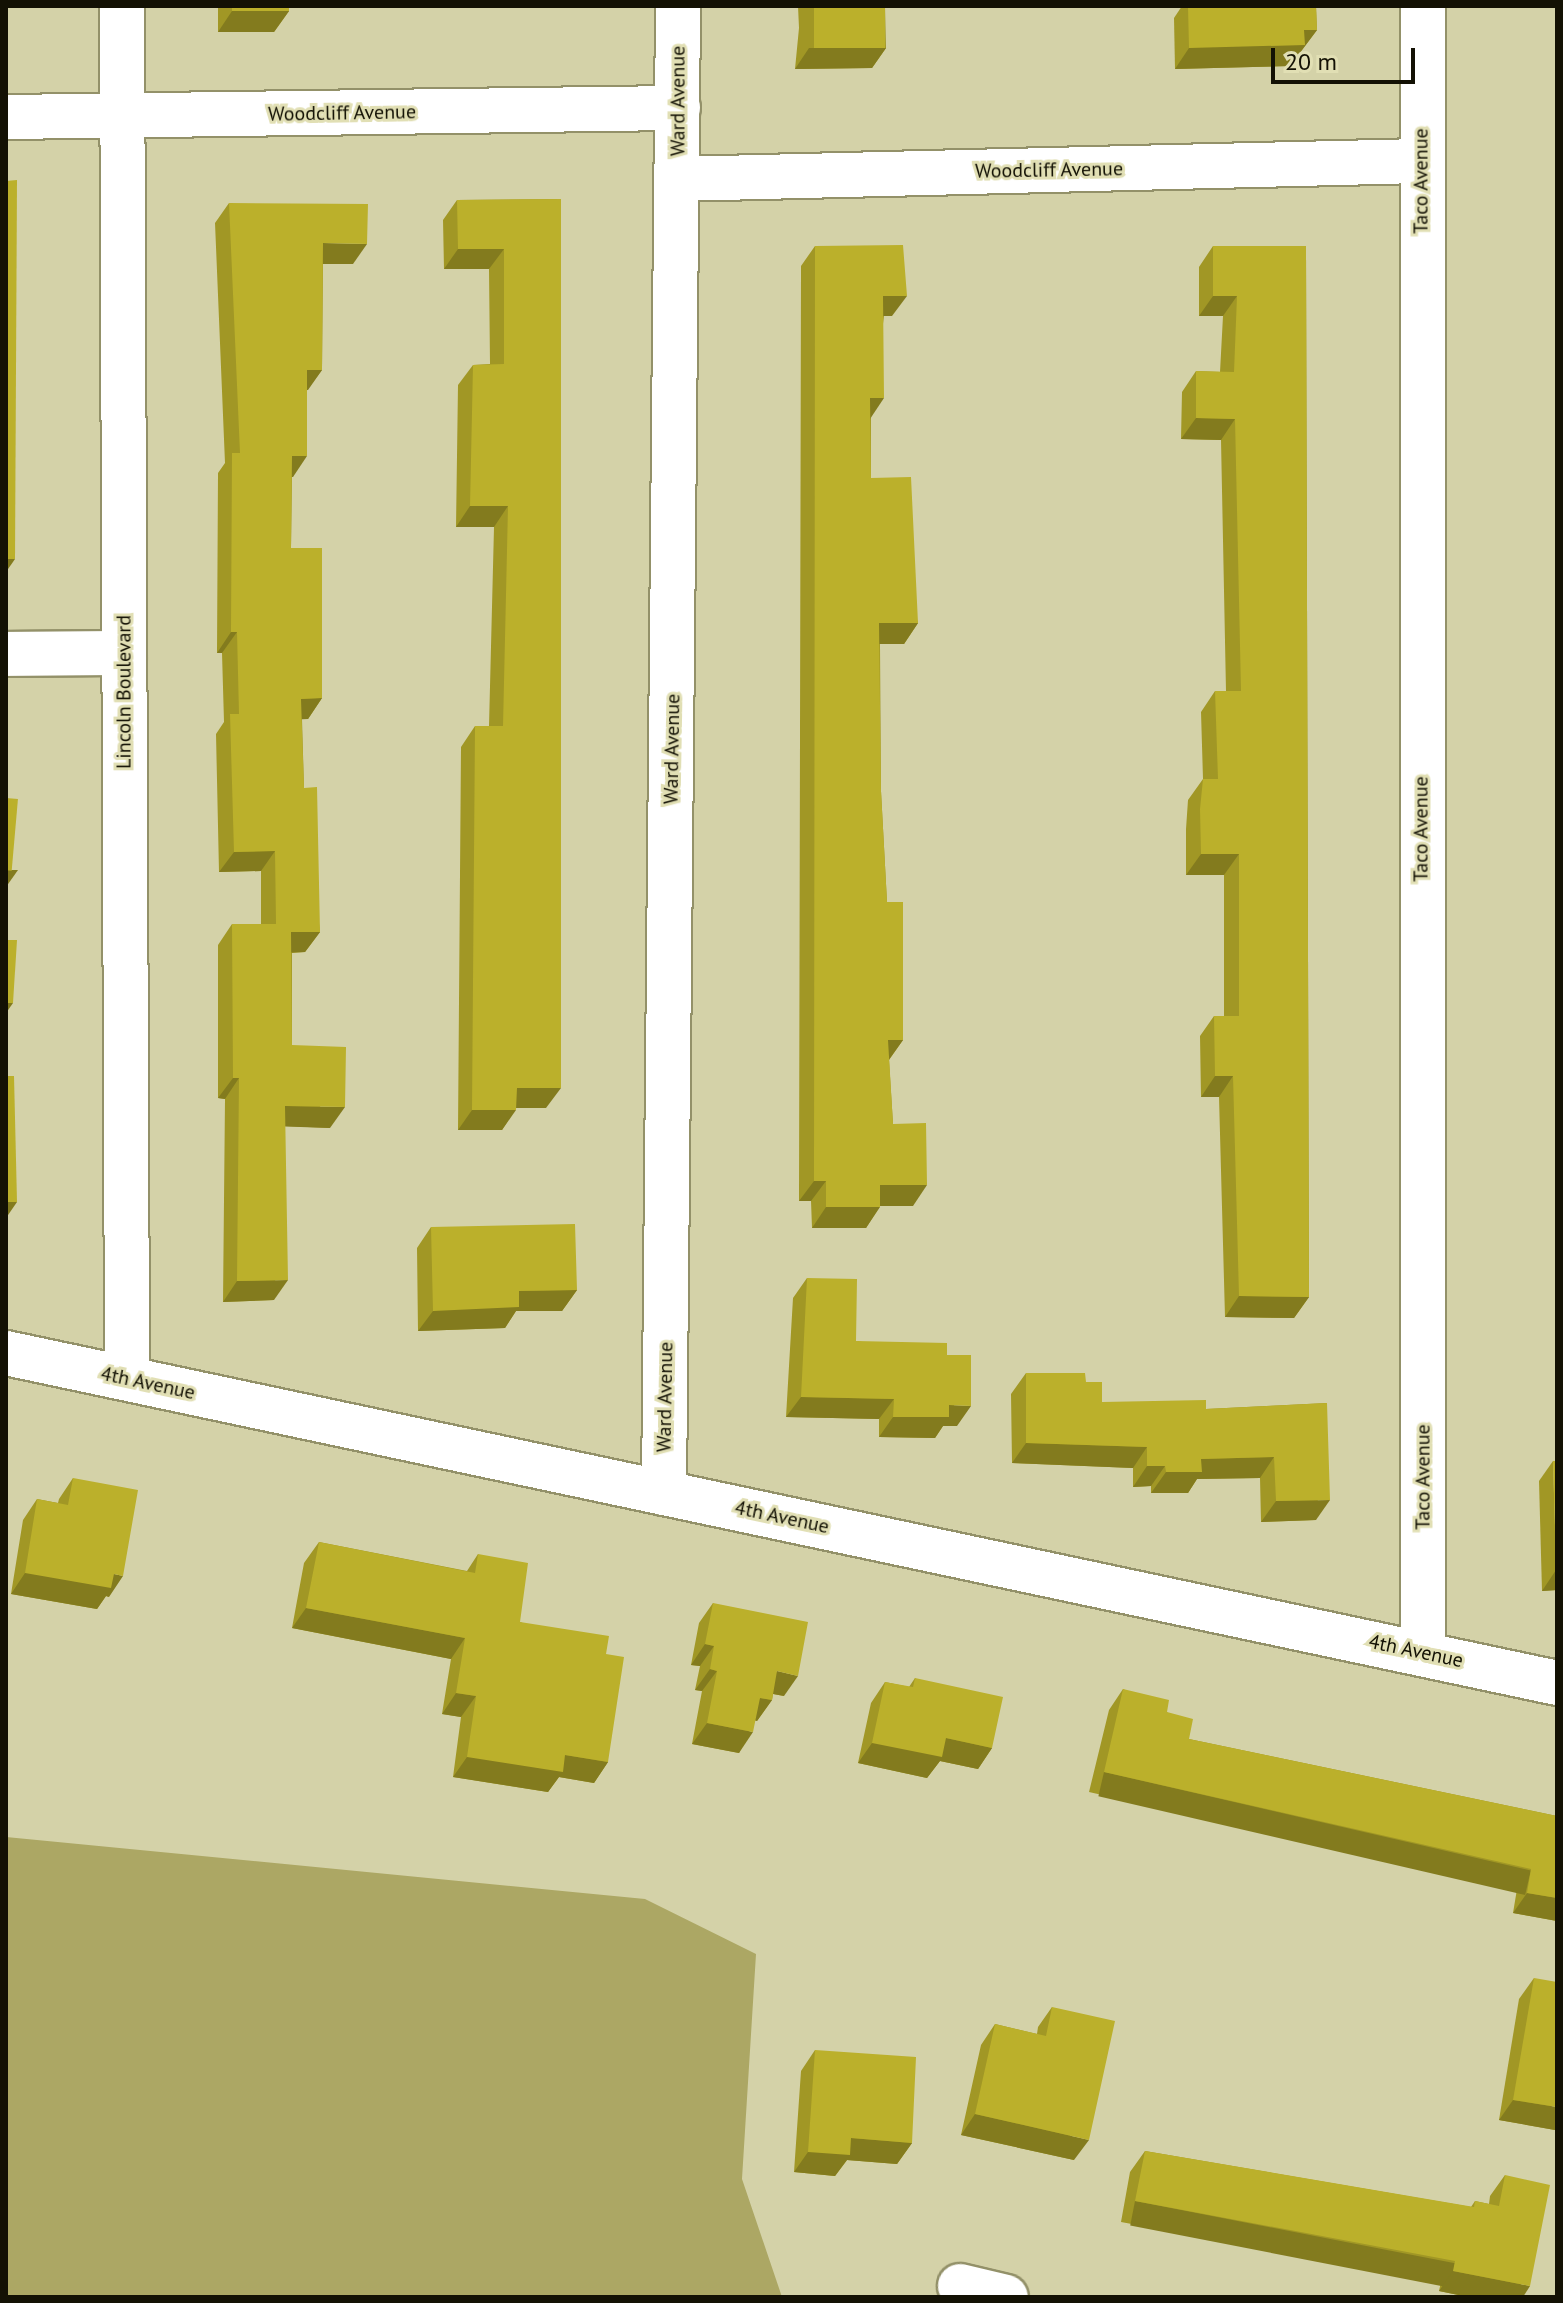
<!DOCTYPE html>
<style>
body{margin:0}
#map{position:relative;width:1563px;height:2303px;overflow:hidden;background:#d4d2a8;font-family:"PT Sans",sans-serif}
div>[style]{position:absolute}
.green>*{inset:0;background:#aca764}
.roads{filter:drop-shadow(2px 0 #939169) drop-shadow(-2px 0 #939169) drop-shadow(0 2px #939169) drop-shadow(0 -2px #939169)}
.street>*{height:44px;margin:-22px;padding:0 22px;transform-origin:22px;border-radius:22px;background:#fff}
.secondary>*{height:44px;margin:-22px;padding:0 22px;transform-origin:22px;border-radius:22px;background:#fff}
.wall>*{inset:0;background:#a19725}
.shaded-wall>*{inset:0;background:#837b1e;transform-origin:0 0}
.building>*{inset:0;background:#bbb02b;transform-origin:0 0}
span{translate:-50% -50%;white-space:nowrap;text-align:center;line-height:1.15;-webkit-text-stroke:6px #e1dfb4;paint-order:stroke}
.street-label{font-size:20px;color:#131104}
.frame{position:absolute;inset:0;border:8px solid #131104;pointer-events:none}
.scale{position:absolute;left:1271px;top:48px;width:144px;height:36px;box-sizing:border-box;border:4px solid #131104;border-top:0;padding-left:10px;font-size:24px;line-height:28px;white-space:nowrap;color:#131104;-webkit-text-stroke:6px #e1dfb4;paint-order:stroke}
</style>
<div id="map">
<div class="green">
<i style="clip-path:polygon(6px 1837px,645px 1899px,756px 1954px,742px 2179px,782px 2297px,6px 2297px)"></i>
</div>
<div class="roads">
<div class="street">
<i style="left:122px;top:6px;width:1372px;rotate:89.79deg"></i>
<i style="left:1423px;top:6px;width:1646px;rotate:90deg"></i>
<i style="left:6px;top:117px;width:672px;rotate:-0.77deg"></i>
<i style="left:678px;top:179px;width:742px;rotate:-1.39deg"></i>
<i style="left:6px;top:654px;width:118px;rotate:-0.5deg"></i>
<i style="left:664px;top:1493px;width:1487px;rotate:-89.46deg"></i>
<i style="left:960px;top:2286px;width:47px;rotate:13.4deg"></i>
</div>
<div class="secondary">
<i style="left:6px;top:1353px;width:1586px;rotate:12.01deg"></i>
</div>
</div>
<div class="wall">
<i style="clip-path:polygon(218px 6px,289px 6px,289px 11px,274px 32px,218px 32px)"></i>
<i style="clip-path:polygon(798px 6px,885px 6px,886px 48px,872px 68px,795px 69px,799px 28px)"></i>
<i style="clip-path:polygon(1182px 6px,1316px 6px,1317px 30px,1290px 66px,1175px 69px,1174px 18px)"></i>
<i style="clip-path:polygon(1557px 169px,1557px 1136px,1555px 1136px,1556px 171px)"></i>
<i style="clip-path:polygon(561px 199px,546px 1108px,516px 1108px,502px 1130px,458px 1130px,461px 747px,475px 726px,489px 726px,494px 527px,456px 527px,458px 385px,473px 365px,490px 364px,489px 269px,444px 269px,443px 220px,457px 200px)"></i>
<i style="clip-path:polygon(229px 203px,353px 264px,323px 264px,322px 370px,307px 390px,293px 477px,292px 477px,291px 548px,322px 698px,308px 719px,302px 719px,304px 788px,320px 932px,305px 952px,292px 953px,292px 1045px,330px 1128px,285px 1126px,274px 1300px,223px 1302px,225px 1099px,218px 1098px,218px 945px,232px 924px,261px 924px,261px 871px,219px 872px,216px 734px,224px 722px,222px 653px,217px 653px,218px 473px,225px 463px,215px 223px)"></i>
<i style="clip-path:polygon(815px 246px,892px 316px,884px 316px,871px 418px,871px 478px,918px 623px,904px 644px,880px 644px,881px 791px,887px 902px,903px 1040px,889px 1060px,893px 1124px,913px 1206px,880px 1206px,866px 1228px,812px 1228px,811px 1201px,799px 1201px,801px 266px)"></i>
<i style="clip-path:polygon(1213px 246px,1306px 246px,1309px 1297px,1294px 1318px,1225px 1317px,1219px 1097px,1201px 1097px,1200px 1036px,1214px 1016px,1224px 1016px,1224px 875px,1186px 875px,1186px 829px,1188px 800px,1203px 779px,1201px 712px,1215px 691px,1226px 691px,1221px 440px,1181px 439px,1182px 392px,1196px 371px,1220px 372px,1223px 316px,1199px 316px,1199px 267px)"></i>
<i style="clip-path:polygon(431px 1227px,577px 1290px,562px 1311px,516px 1311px,505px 1328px,418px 1331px,417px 1248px)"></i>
<i style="clip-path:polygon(807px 1278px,856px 1341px,947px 1355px,957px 1426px,943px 1426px,935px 1438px,879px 1437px,879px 1419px,786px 1417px,793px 1298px)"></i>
<i style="clip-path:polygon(1026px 1373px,1086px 1382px,1102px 1402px,1206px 1409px,1327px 1403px,1316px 1520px,1261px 1522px,1260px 1478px,1197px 1479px,1188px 1493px,1151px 1493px,1151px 1486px,1133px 1487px,1133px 1468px,1012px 1463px,1011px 1394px)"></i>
<i style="clip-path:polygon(1553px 1461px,1557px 1590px,1542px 1591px,1539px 1481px)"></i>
<i style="clip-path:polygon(73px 1478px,109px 1597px,106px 1596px,97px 1609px,11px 1594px,23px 1520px,37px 1499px,58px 1503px,59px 1499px)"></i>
<i style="clip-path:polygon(319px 1542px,467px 1571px,478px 1554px,520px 1622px,606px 1654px,608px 1762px,594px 1783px,559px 1777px,548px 1792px,453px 1777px,461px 1717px,442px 1714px,451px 1659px,292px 1628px,304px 1563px)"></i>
<i style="clip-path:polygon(713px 1603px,784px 1696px,773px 1694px,772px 1700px,757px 1721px,755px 1720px,739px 1753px,692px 1744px,702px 1691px,695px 1690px,700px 1666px,691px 1665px,699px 1623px)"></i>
<i style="clip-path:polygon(915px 1678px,992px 1748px,978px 1769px,940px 1761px,927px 1778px,858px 1763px,871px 1703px,885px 1682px,909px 1687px)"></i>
<i style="clip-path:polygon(1123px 1689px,1167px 1712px,1189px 1739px,1557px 1816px,1557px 1921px,1513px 1913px,1517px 1889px,1089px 1792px,1109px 1710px)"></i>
<i style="clip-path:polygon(1534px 1978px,1555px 2130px,1499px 2120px,1519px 1999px)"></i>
<i style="clip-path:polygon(1052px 2007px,1074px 2160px,961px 2135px,981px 2045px,995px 2024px,1037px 2034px,1038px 2027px)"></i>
<i style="clip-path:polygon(815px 2050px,912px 2143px,897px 2164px,847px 2160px,835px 2176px,794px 2172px,801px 2071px)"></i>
<i style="clip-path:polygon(1145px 2151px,1471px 2207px,1475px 2201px,1489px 2204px,1490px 2196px,1505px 2175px,1523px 2297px,1468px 2297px,1439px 2291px,1441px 2282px,1121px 2222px,1130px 2172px)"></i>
</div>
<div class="shaded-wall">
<i style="clip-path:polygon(232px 11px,289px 11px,274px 32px,218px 32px)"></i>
<i style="clip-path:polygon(1304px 30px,1317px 30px,1290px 66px,1175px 69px,1189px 48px)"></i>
<i style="clip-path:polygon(809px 48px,886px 48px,872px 68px,795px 69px)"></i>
<i style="clip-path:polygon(323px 243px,367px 244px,353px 264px,308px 264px)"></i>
<i style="clip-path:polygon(458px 249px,504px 249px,489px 269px,444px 269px)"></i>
<i style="clip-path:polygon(883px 296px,907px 296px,892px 316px,869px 316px)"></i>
<i style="clip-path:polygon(1213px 296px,1237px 296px,1223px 316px,1199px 316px)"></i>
<i style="clip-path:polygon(307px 370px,322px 370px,308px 390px,292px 391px)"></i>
<i style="clip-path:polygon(870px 398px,884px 398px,870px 419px)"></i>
<i style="clip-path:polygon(1196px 418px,1235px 419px,1221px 440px,1181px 439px)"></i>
<i style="clip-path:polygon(292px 456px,307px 456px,293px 477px,277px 477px)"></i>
<i style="clip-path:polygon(470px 506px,508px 506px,494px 527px,456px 527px)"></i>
<i style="clip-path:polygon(6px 559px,15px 559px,6px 572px)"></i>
<i style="clip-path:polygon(879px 623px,918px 623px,904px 644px,865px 644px)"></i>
<i style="clip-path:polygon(231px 632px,237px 632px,222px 653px,217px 653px)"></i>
<i style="clip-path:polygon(322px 698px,308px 719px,287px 720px,301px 699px)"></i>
<i style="clip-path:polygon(275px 851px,261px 871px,219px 872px,234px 852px)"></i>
<i style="clip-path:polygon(1201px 854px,1239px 854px,1224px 875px,1186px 875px)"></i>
<i style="clip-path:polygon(6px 870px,18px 870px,6px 887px)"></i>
<i style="clip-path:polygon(291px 932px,320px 932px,305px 952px,277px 953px)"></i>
<i style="clip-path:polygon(6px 1003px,13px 1003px,6px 1013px)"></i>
<i style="clip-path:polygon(888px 1040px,903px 1040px,888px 1061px)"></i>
<i style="clip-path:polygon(1215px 1076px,1233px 1076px,1219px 1097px,1201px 1097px)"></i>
<i style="clip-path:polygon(233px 1078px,239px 1078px,225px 1099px,218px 1098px)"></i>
<i style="clip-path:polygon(517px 1088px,561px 1088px,546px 1108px,502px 1108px)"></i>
<i style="clip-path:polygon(285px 1106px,345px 1107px,330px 1128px,271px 1126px)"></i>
<i style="clip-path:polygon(472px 1110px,516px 1110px,502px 1130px,458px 1130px)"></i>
<i style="clip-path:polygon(814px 1181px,826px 1181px,811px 1201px,799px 1201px)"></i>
<i style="clip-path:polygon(880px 1185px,927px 1185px,913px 1206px,866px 1206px)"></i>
<i style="clip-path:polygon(6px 1202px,17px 1202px,6px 1218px)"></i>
<i style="clip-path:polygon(826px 1207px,880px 1207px,866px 1228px,812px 1228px)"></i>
<i style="clip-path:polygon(288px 1280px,274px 1300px,223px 1302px,237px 1281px)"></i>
<i style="clip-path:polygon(577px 1290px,562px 1311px,516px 1311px,505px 1328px,418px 1331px,433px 1311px,519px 1291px)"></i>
<i style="clip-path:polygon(1239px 1296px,1309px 1297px,1294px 1318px,1225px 1317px)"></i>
<i style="clip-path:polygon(801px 1397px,894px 1399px,879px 1419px,786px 1417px)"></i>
<i style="clip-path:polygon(949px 1405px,971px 1406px,957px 1426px,943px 1426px,935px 1438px,879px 1437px,893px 1417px)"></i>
<i style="clip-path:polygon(1026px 1443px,1147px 1447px,1133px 1468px,1012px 1463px)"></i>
<i style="clip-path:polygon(1274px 1457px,1260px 1478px,1197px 1479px,1188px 1493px,1151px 1493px,1166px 1472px,1201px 1459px)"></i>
<i style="clip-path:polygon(1147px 1466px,1165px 1466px,1151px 1486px,1133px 1487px)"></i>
<i style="clip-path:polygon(1330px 1500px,1316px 1520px,1261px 1522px,1276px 1501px)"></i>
<i style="clip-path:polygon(1556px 1570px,1557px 1590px,1542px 1591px)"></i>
<i style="clip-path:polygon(25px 1573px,114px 1574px,123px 1576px,109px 1597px,106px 1596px,97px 1609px,11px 1594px)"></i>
<i style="clip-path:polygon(306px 1608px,465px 1638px,451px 1659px,292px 1628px)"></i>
<i style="clip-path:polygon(705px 1644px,714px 1646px,700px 1666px,691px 1665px)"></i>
<i style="clip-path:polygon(710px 1669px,717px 1671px,702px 1691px,695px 1690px)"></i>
<i style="clip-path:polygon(777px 1671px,798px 1676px,784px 1696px,763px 1692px)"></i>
<i style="clip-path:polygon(456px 1693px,476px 1696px,461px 1717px,442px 1714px)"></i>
<i style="clip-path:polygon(760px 1698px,772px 1700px,757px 1721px,745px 1718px)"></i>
<i style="clip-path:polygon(707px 1723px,753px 1732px,739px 1753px,692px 1744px)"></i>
<i style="clip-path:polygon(946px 1738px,992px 1748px,978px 1769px,940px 1761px,927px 1778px,858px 1763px,872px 1743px)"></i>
<i style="clip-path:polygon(565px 1755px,608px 1762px,594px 1783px,559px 1777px,548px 1792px,453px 1777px,467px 1757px)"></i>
<i style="left:1104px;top:1772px;width:438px;height:25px;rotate:13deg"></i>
<i style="clip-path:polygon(1527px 1893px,1557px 1898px,1557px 1921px,1513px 1913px)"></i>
<i style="clip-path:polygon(1513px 2100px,1557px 2107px,1557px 2128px,1555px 2130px,1499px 2120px)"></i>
<i style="clip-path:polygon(975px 2114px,1089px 2140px,1074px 2160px,961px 2135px)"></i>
<i style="clip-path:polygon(851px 2138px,912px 2143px,897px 2164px,847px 2160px,835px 2176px,794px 2172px,808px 2152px)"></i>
<i style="left:1135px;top:2201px;width:326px;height:25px;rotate:11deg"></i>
<i style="clip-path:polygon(1453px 2271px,1530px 2286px,1523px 2297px,1468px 2297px,1439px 2291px)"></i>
</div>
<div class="building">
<i style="left:232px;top:6px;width:57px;height:5px"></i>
<i style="left:814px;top:6px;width:71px;height:42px"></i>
<i style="clip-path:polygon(1188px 6px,1316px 6px,1317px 30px,1304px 30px,1305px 45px,1189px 48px)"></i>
<i style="clip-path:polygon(17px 180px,15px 559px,6px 559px,6px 181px)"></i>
<i style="clip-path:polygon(561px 199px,561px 1088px,517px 1088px,516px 1110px,472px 1110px,475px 726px,503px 726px,508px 506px,470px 506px,473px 365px,504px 364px,504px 249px,458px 249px,457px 200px)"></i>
<i style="clip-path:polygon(229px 203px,368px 204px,367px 244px,323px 243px,322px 370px,307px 370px,307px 456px,292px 456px,291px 548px,322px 548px,322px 698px,301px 699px,304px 788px,317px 787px,320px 932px,291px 932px,292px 1045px,346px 1047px,345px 1107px,285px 1106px,288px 1280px,237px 1281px,239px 1078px,233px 1078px,232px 924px,276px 924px,275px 851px,234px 852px,230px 714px,239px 714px,237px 632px,231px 632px,232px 453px,240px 453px)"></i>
<i style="clip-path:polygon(903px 245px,907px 296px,883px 296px,884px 398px,870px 398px,871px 478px,911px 477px,918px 623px,879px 623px,881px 791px,887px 902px,903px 902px,903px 1040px,888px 1040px,893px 1124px,926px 1123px,927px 1185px,880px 1185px,880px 1207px,826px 1207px,826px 1181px,814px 1181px,815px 246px)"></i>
<i style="clip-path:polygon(1213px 246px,1306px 246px,1309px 1297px,1239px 1296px,1233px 1076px,1215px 1076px,1214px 1016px,1239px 1016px,1239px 854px,1201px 854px,1200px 809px,1203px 779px,1218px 779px,1215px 691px,1241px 691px,1235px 419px,1196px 418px,1196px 371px,1234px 372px,1237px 296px,1213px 296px)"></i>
<i style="left:6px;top:798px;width:12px;height:72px;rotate:5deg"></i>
<i style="clip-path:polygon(6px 940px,17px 940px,13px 1003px,6px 1003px)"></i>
<i style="clip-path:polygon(6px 1076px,14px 1076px,17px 1202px,6px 1202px)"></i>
<i style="clip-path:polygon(575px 1224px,577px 1290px,519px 1291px,519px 1307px,433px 1311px,431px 1227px)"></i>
<i style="clip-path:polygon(807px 1278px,857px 1279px,856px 1341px,947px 1343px,947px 1355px,971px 1355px,971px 1406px,949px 1405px,949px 1417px,893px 1417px,894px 1399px,801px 1397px)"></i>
<i style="clip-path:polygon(1026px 1373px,1085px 1373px,1086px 1382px,1102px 1382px,1102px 1402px,1206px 1400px,1206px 1409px,1327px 1403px,1330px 1500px,1276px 1501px,1274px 1457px,1201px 1459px,1202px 1472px,1166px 1472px,1165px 1466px,1147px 1466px,1147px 1447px,1026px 1443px)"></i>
<i style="clip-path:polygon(1553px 1461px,1557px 1461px,1557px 1570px,1556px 1570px)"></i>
<i style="clip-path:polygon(73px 1478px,138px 1490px,123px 1576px,114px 1574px,111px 1588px,25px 1573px,37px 1499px,68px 1505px)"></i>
<i style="clip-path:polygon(319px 1542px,475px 1573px,478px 1554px,528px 1563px,520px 1622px,609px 1636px,606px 1654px,624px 1657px,608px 1762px,565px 1755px,563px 1772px,467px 1757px,476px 1696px,456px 1693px,465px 1638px,306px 1608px)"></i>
<i style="clip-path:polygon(713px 1603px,808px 1622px,798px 1676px,777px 1671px,772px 1700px,760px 1698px,753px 1732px,707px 1723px,717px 1671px,710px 1669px,714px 1646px,705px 1644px)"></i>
<i style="clip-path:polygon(915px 1678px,1003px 1697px,992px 1748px,946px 1738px,942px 1757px,872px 1743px,885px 1682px,913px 1687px)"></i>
<i style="clip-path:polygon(1123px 1689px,1169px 1700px,1167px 1712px,1193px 1719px,1189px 1739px,1557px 1816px,1557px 1898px,1527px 1893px,1531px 1869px,1104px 1772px)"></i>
<i style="clip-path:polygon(1534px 1978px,1557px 1982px,1557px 2107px,1513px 2100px)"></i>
<i style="clip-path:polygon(1052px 2007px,1115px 2021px,1089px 2140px,975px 2114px,995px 2024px,1046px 2036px)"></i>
<i style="clip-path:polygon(815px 2050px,916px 2057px,912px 2143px,851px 2138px,850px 2155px,808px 2152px)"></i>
<i style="clip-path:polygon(1145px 2151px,1474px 2207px,1475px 2201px,1499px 2206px,1505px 2175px,1550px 2185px,1530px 2286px,1453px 2271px,1455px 2261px,1135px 2201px)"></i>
</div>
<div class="street-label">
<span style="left:678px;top:101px;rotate:-90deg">Ward Avenue</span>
<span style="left:342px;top:113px;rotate:-1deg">Woodcliff Avenue</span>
<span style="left:1049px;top:170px;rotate:-1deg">Woodcliff Avenue</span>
<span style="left:1421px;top:181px;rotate:-90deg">Taco Avenue</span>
<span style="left:124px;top:692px;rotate:-90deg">Lincoln Boulevard</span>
<span style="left:672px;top:749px;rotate:-89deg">Ward Avenue</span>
<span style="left:1421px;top:829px;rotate:-90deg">Taco Avenue</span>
<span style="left:148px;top:1383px;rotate:12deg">4th Avenue</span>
<span style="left:665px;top:1397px;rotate:-89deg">Ward Avenue</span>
<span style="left:1423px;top:1477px;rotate:-90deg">Taco Avenue</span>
<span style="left:782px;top:1517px;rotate:12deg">4th Avenue</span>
<span style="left:1416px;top:1651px;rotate:12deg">4th Avenue</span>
</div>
<div class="frame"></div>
<div class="scale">20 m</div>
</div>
